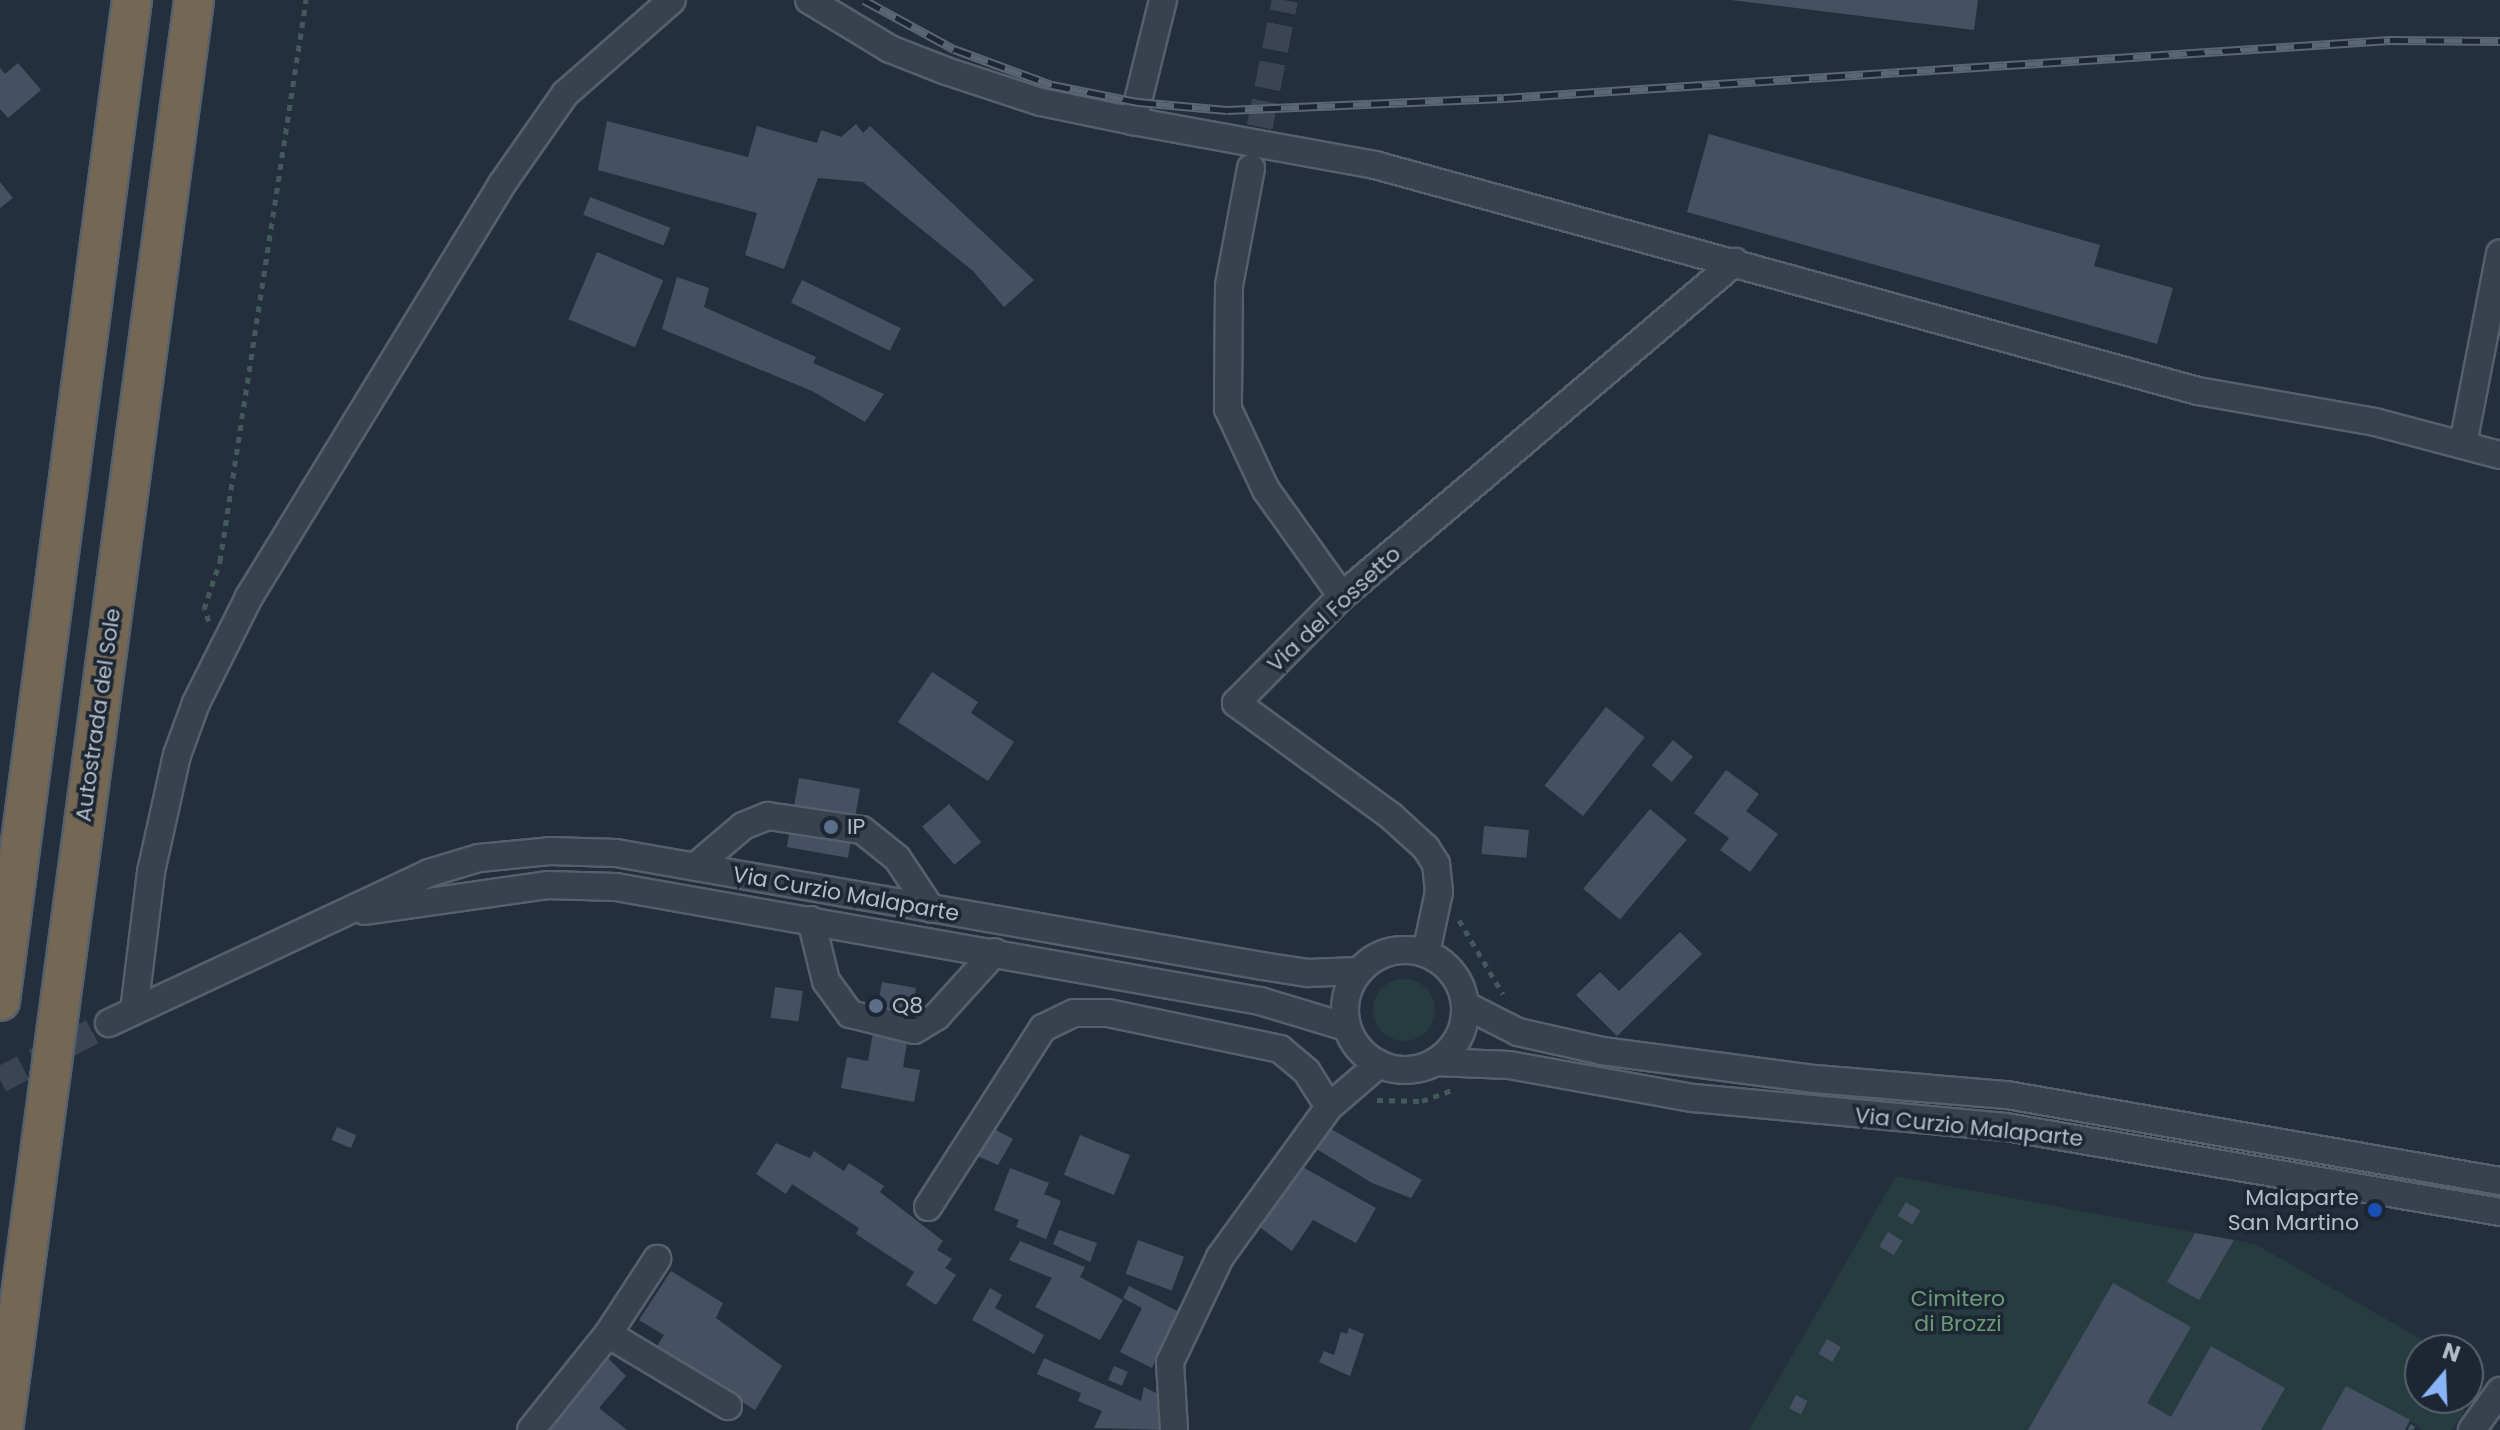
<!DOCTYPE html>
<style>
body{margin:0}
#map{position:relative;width:2500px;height:1430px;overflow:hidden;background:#242f3e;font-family:Poppins,sans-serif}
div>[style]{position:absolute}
.green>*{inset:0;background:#263c3f}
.round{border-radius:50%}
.building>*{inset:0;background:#455162;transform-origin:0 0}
.minor-tunnel>*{height:26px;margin-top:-13px;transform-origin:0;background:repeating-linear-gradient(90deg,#3a4453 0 26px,transparent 0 39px)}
.path>*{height:5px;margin-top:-2.5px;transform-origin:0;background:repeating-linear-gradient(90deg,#44595c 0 6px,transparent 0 12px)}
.roads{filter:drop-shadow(2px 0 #565f6c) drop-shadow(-2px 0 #565f6c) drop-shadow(0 2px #565f6c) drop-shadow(0 -2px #565f6c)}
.minor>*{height:26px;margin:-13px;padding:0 13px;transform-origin:13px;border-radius:13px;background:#38414e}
.minor>.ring{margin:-13px;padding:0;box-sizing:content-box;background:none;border:26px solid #38414e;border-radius:50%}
.highway>*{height:38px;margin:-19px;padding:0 19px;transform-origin:19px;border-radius:19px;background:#746855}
.rail>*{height:9px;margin-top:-4.5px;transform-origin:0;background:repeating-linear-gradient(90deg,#1d2633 0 18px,#5a6575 0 36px);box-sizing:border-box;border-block:2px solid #5a6575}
.dots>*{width:22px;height:22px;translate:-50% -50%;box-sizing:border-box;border:4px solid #1d2633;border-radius:50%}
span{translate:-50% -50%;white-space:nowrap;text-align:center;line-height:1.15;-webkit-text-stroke:7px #1d2633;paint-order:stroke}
.street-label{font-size:22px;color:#b4bcc9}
.poi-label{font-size:22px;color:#b4bcc9}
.left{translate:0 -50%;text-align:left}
.right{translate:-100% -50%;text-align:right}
.park-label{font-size:22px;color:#6b9a76}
.north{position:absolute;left:2404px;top:1334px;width:80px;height:80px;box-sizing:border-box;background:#1d2633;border:2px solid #59626f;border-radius:50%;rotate:19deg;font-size:22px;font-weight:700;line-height:32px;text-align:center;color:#b4bcc9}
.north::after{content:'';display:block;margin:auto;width:28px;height:36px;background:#8ab4f8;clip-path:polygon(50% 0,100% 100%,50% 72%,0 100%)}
</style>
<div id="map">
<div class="green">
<i class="round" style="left:1373px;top:979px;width:62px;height:62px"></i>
<i style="clip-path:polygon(1896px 1176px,2255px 1244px,2440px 1350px,2420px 1350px,2420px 1398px,2468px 1398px,2461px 1418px,2451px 1430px,2423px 1430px,2410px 1420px,2405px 1430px,1749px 1430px)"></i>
</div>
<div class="building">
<i style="clip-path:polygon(1731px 0,1978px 0,1974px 30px)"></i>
<i style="clip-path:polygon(18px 63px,41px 90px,8px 118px,0 109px,0 68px,5px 74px)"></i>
<i style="clip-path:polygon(607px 121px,748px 157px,757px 126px,817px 143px,821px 130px,841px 137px,856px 124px,863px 133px,870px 126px,1034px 280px,1004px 307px,973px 271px,863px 182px,818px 178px,784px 269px,745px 255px,757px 213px,598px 170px)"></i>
<i style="clip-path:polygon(1709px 134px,2100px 245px,2094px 266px,2173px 288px,2157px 344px,1687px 212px)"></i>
<i style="clip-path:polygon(0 182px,13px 198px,0 208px)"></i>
<i style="left:590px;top:197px;width:86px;height:19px;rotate:21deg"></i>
<i style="left:597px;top:252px;width:72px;height:73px;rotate:23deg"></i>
<i style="clip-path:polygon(677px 277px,709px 288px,704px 307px,816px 357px,813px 363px,884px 394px,865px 422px,812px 391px,662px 329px)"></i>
<i style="left:802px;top:280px;width:110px;height:25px;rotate:26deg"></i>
<i style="clip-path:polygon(932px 672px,978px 702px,971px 713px,1014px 742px,988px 781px,898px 722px)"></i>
<i style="left:1606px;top:707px;width:49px;height:100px;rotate:38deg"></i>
<i style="left:1673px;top:740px;width:26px;height:33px;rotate:40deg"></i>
<i style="clip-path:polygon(1726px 770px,1759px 794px,1746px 811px,1778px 834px,1750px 872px,1720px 850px,1729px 838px,1694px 813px)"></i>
<i style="left:799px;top:778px;width:62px;height:70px;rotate:10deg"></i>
<i style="left:949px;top:804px;width:50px;height:35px;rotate:50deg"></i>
<i style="left:1650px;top:809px;width:48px;height:104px;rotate:40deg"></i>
<i style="left:1484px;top:826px;width:45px;height:28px;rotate:5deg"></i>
<i style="clip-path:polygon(1680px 932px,1702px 954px,1617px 1036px,1576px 995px,1600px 972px,1619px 991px)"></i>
<i style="clip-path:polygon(882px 982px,916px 988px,903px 1067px,920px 1070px,914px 1102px,841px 1088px,847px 1057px,868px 1061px)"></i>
<i style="left:775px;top:987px;width:28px;height:31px;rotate:8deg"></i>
<i style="left:337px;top:1127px;width:21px;height:14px;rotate:23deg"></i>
<i style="clip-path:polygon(992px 1128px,1013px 1139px,998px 1165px,975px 1155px)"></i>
<i style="clip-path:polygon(1329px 1128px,1422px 1180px,1411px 1198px,1372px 1183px,1315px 1148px)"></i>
<i style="left:1080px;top:1135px;width:54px;height:43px;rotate:22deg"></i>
<i style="clip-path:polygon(776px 1143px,810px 1158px,814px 1151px,844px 1171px,849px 1163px,884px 1186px,880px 1192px,943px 1241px,937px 1250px,952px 1259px,945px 1268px,956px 1275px,936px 1305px,906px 1285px,914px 1272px,856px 1234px,859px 1228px,792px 1184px,786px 1194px,756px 1174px)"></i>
<i style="clip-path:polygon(1299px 1165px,1376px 1208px,1356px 1243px,1313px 1220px,1292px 1251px,1261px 1228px)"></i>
<i style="clip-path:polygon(1010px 1168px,1049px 1183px,1044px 1194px,1061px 1201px,1046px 1239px,1016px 1227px,1019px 1220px,994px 1210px)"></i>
<i style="left:1906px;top:1202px;width:17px;height:16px;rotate:31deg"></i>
<i style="clip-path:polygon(1059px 1230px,1097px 1243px,1090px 1262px,1053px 1244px)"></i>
<i style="left:1888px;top:1232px;width:17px;height:17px;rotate:31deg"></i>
<i style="clip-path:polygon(2195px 1233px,2234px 1240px,2199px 1300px,2167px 1282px)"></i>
<i style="left:1138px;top:1240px;width:49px;height:36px;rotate:20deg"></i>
<i style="clip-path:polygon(1020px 1241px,1085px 1267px,1080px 1277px,1123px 1300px,1100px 1340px,1035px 1307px,1052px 1278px,1009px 1260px)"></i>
<i style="clip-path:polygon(671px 1271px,723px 1303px,716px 1318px,782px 1366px,755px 1410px,656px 1348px,664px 1335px,639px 1320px)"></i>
<i style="clip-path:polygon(2113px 1283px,2191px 1327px,2147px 1403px,2171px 1417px,2211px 1346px,2285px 1388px,2261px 1430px,2028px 1430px)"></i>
<i style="clip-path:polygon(1129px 1286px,1179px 1312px,1152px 1368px,1120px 1352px,1142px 1308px,1123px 1298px)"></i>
<i style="clip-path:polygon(990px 1288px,1002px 1295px,995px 1308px,1044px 1335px,1034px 1354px,972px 1320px)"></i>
<i style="clip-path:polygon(1349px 1328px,1364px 1334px,1350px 1376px,1319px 1362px,1324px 1351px,1334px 1355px,1341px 1332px,1347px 1334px)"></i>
<i style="left:1827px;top:1339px;width:16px;height:17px;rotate:30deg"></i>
<i style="clip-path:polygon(605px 1355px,626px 1376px,599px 1408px,627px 1430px,543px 1430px)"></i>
<i style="clip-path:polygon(1044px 1358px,1141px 1401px,1144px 1387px,1162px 1396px,1167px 1430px,1094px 1428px,1102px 1411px,1078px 1401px,1081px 1393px,1037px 1374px)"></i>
<i style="left:1114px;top:1366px;width:15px;height:15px;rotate:23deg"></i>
<i style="clip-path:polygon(2346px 1386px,2410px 1420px,2405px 1430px,2321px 1430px)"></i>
<i style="left:1796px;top:1395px;width:13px;height:15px;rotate:27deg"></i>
</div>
<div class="minor-tunnel">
<i style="left:1252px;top:165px;width:168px;rotate:-78.7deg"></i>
<i style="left:0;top:1080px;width:123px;rotate:-27.6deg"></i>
</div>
<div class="path">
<i style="left:209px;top:621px;width:13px;rotate:-113deg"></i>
<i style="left:204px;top:609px;width:51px;rotate:-71.6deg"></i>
<i style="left:220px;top:561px;width:568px;rotate:-81.28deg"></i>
<i style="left:1459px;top:920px;width:86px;rotate:59.3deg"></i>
<i style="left:1377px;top:1100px;width:45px;rotate:1.3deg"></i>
<i style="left:1422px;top:1101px;width:33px;rotate:-20deg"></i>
<i style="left:2410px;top:1430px;width:6px;rotate:-59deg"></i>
</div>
<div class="roads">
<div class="minor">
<i style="left:809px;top:0;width:95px;rotate:31.2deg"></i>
<i style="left:890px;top:49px;width:60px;rotate:21.4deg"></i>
<i style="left:946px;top:71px;width:100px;rotate:18.1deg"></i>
<i style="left:1041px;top:102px;width:94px;rotate:11.7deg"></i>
<i style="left:1163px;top:0;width:125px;rotate:103.9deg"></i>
<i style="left:1133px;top:121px;width:246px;rotate:10.3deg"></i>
<i style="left:1375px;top:165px;width:853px;rotate:15.36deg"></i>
<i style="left:2198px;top:391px;width:180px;rotate:9.9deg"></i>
<i style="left:2375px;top:422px;width:129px;rotate:14.8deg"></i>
<i style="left:1251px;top:168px;width:120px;rotate:100.6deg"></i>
<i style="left:1229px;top:286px;width:123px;rotate:90.5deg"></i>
<i style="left:1228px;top:409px;width:89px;rotate:64.9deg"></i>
<i style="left:1266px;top:490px;width:130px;rotate:54.4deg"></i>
<i style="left:2463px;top:444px;width:194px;rotate:-79deg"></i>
<i style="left:695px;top:867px;width:63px;rotate:-40.5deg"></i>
<i style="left:743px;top:826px;width:27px;rotate:-22deg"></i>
<i style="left:768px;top:816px;width:95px;rotate:8.5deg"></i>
<i style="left:862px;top:830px;width:45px;rotate:38.7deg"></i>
<i style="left:897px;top:858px;width:61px;rotate:56.3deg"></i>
<i style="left:365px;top:911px;width:184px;rotate:-8.1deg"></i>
<i style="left:547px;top:885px;width:69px;rotate:1.7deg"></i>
<i style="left:616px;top:887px;width:654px;rotate:10.04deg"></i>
<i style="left:1260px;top:1001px;width:90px;rotate:16.8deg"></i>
<i style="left:811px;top:920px;width:63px;rotate:76.2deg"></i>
<i style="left:826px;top:981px;width:41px;rotate:54deg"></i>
<i style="left:850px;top:1014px;width:66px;rotate:14deg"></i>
<i style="left:914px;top:1030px;width:27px;rotate:-31deg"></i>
<i style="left:937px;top:1016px;width:86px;rotate:-47.8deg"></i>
<i class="ring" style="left:1345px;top:950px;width:94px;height:94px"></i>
<i style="left:1426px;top:953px;width:62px;rotate:-78deg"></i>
<i style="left:1439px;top:892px;width:28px;rotate:-96deg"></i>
<i style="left:1436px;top:864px;width:19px;rotate:-122deg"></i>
<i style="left:1426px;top:848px;width:47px;rotate:-137.6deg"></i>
<i style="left:1391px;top:816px;width:192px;rotate:-143.9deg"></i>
<i style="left:1236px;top:703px;width:151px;rotate:-45.3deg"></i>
<i style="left:1342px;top:596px;width:516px;rotate:-40.36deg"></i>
<i style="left:1465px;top:1005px;width:59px;rotate:27deg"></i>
<i style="left:1518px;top:1032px;width:86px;rotate:12.7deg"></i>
<i style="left:1602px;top:1051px;width:215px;rotate:7.5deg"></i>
<i style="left:1815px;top:1079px;width:193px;rotate:4.8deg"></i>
<i style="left:2007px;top:1095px;width:500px;rotate:9.9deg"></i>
<i style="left:134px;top:1011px;width:140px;rotate:-83deg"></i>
<i style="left:151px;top:872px;width:120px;rotate:-77.5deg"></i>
<i style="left:177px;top:755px;width:55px;rotate:-69.9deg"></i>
<i style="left:196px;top:703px;width:119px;rotate:-63.4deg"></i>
<i style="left:249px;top:597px;width:484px;rotate:-58.5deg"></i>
<i style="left:502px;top:184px;width:110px;rotate:-55deg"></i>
<i style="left:565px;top:94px;width:142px;rotate:-41.3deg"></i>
<i style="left:109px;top:1023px;width:353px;rotate:-25.1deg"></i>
<i style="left:429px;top:873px;width:52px;rotate:-16.7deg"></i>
<i style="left:479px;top:858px;width:71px;rotate:-5.6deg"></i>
<i style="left:550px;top:851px;width:66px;rotate:1.7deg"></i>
<i style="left:616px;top:853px;width:656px;rotate:9.92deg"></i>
<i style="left:1262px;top:966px;width:47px;rotate:8.7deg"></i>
<i style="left:1308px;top:973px;width:50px;rotate:-2.3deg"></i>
<i style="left:1435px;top:1062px;width:74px;rotate:2.3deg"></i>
<i style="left:1509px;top:1065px;width:187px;rotate:10.2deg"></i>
<i style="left:1693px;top:1098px;width:314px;rotate:5.3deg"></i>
<i style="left:2006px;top:1127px;width:501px;rotate:9.76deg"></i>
<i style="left:928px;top:1207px;width:213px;rotate:-57.3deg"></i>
<i style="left:1043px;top:1028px;width:34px;rotate:-26deg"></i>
<i style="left:1074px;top:1013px;width:34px"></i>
<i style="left:1108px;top:1013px;width:176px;rotate:11.8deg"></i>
<i style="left:1280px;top:1049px;width:35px;rotate:40deg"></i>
<i style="left:1307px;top:1072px;width:41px;rotate:57.8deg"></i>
<i style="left:608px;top:1334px;width:140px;rotate:31deg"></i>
<i style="left:531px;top:1430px;width:123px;rotate:-51.3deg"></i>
<i style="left:608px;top:1334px;width:90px;rotate:-56.8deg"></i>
<i style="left:1174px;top:1430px;width:68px;rotate:-93.4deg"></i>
<i style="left:1170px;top:1362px;width:116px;rotate:-64.5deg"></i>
<i style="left:1220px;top:1257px;width:185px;rotate:-54deg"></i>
<i style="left:1329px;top:1107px;width:66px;rotate:-40.7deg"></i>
<i style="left:2472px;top:1430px;width:48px;rotate:-54.3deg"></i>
</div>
<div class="highway">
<i style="left:0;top:1001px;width:1010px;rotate:-82.49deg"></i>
<i style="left:3px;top:1430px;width:1443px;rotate:-82.39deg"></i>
</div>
</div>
<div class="rail">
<i style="left:864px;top:0;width:102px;rotate:28.6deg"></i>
<i style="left:954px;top:49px;width:104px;rotate:20.2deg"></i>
<i style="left:1052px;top:85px;width:88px;rotate:11.2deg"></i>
<i style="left:1138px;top:102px;width:89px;rotate:5.1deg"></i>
<i style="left:1227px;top:110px;width:277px;rotate:-2.5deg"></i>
<i style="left:1504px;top:98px;width:888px;rotate:-3.75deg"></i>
<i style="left:2390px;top:40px;width:110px;rotate:0.5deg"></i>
</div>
<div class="dots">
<i style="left:831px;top:827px;background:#5c6f8a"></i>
<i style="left:876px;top:1006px;background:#5c6f8a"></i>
<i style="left:2375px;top:1210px;background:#1a4fb4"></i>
</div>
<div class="street-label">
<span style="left:1334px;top:609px;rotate:-43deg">Via del Fossetto</span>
<span style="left:98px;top:715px;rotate:-82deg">Autostrada del Sole</span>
<span style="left:846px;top:894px;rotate:10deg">Via Curzio Malaparte</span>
<span style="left:1969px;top:1127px;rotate:6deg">Via Curzio Malaparte</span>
</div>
<div class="poi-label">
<span class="left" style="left:847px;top:827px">IP</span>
<span class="left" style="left:892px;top:1006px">Q8</span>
<span class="right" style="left:2359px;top:1210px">Malaparte<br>San Martino</span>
</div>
<div class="park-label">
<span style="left:1958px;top:1311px">Cimitero<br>di Brozzi</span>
</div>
<div class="north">N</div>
</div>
